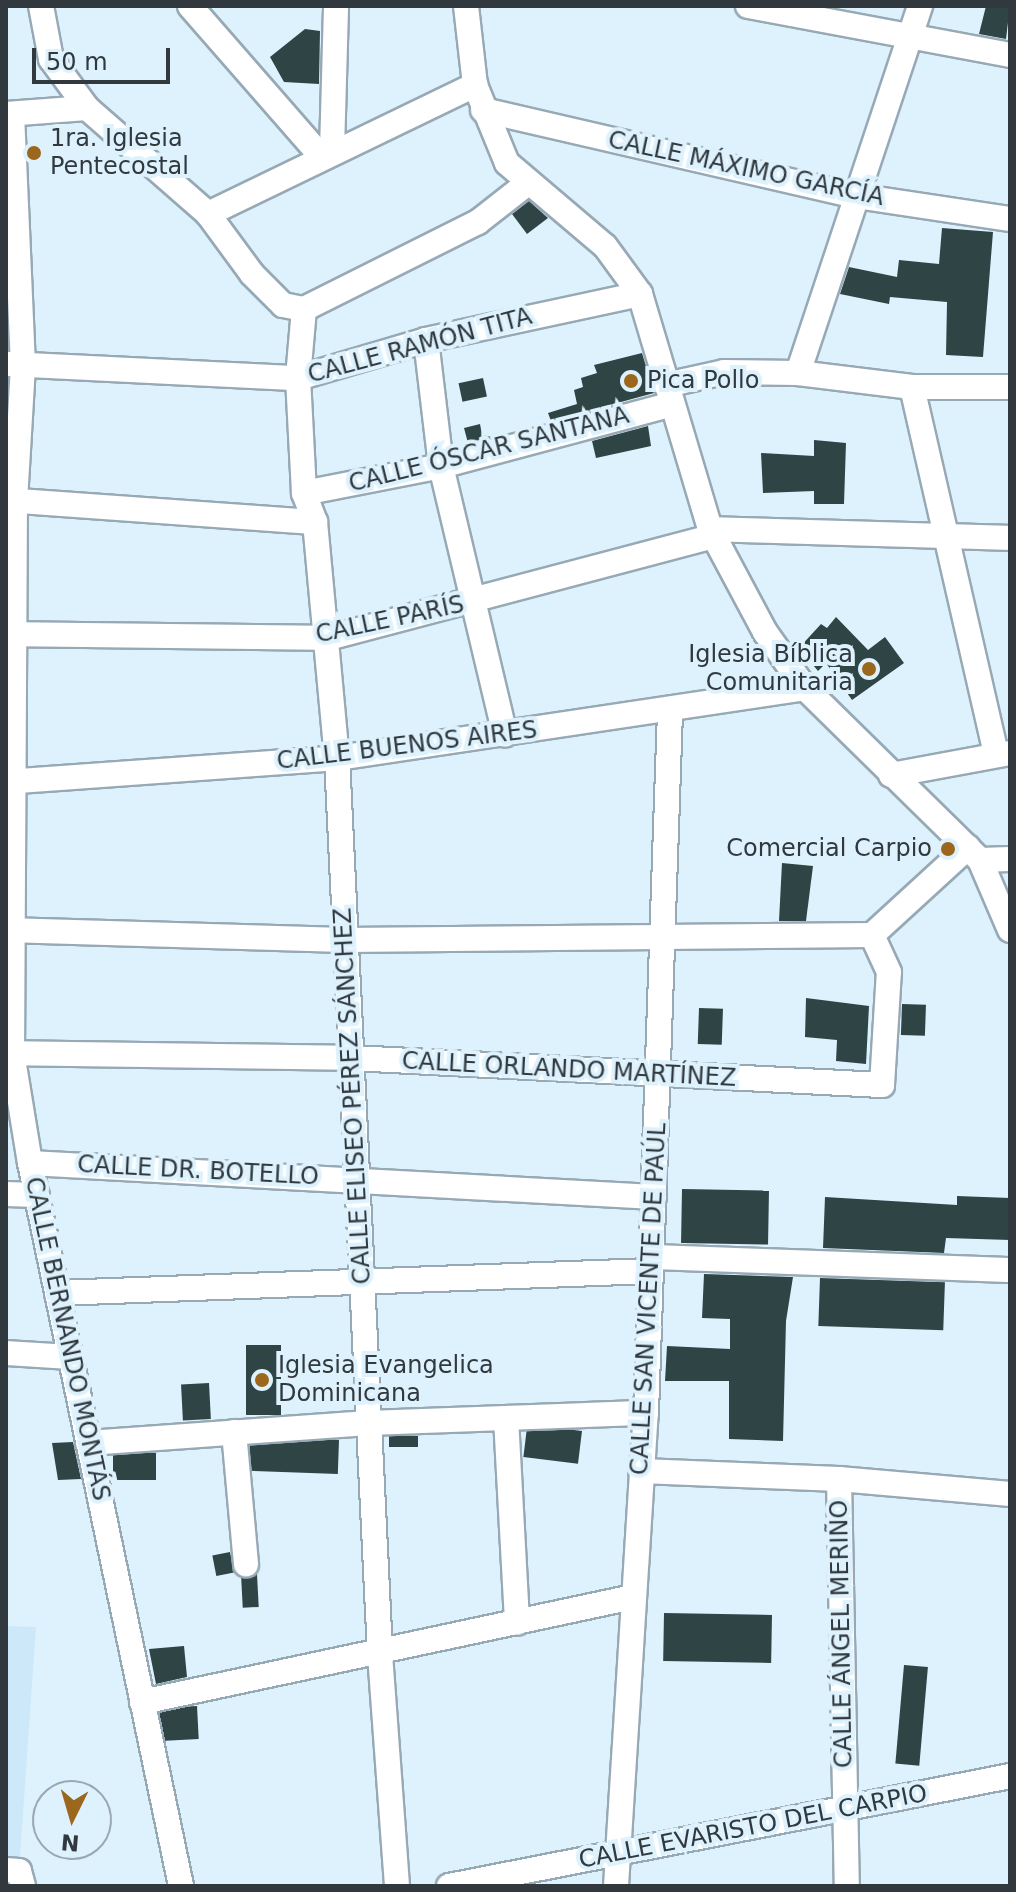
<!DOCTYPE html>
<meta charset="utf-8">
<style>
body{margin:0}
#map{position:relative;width:1016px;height:1892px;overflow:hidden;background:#def2fe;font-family:"DejaVu Sans",sans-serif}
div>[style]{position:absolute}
.built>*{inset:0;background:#cde8f9}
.building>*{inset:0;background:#2f4445;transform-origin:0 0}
.roads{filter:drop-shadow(2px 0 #97a9b5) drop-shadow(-2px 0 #97a9b5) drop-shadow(0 2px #97a9b5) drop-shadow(0 -2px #97a9b5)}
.minor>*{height:24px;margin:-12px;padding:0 12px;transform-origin:12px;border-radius:12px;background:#fff}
.dots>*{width:22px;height:22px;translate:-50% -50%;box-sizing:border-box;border:4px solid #def2fe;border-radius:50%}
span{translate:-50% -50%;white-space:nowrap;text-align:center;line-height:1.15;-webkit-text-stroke:8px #def2fe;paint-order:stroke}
.poi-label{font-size:24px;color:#31393e}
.left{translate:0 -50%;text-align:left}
.right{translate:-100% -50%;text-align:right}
.street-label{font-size:24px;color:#31393e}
.frame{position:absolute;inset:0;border:8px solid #31393e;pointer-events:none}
.north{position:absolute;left:32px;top:1780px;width:80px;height:80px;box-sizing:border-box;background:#def2fe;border:2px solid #99a8b1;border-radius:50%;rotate:185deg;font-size:22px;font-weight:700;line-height:32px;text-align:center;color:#31393e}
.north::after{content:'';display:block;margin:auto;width:28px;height:36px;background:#9a671d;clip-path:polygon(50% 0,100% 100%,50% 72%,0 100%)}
.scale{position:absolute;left:32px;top:48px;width:138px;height:36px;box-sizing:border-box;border:4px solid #31393e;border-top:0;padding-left:10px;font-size:24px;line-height:28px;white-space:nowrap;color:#31393e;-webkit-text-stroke:6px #def2fe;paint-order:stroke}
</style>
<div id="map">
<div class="built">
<i style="clip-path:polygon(6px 1626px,36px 1627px,19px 1871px,6px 1870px)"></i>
</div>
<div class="building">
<i style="clip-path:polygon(986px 6px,1010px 6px,1006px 39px,979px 34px)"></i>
<i style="clip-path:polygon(305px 29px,320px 31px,319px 84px,284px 82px,270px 57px)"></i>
<i style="clip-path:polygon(529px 201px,548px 218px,527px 234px,512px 214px)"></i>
<i style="clip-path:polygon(942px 228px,993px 232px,983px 357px,946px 355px,947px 302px,890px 297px,889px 304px,840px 294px,849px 267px,897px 277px,899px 260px,939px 264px)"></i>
<i style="clip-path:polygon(642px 353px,654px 393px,551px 421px,548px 413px,577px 404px,574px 390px,583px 387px,581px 378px,597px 373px,594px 365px)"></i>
<i style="left:483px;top:378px;width:19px;height:25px;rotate:78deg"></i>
<i style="clip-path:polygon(480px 424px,482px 435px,492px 437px,468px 443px,464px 428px)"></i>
<i style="clip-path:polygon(648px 426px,651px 446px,596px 458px,592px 441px)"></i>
<i style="clip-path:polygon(814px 440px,846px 443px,844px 504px,814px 504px,814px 491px,763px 493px,761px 453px,814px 456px)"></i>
<i style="clip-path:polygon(836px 617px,868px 650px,885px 637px,904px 663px,852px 700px,826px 663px,818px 671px,799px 648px,821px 624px,827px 628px)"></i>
<i style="clip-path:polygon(782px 863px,813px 866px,806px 921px,779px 921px)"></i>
<i style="clip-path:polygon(806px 998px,869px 1006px,866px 1064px,836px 1061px,837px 1040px,805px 1037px)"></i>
<i style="left:902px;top:1004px;width:24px;height:31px;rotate:2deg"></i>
<i style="left:699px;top:1008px;width:24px;height:36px;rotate:2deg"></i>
<i style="left:682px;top:1189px;width:87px;height:54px;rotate:1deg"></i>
<i style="clip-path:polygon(957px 1196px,1010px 1198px,1010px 1240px,946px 1238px,944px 1253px,823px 1248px,825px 1197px,957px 1205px)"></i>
<i style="clip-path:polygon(704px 1274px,793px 1277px,786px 1321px,783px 1441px,729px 1439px,729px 1381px,665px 1381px,667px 1346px,730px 1349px,730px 1319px,702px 1318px)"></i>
<i style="left:820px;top:1278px;width:125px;height:48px;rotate:2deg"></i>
<i style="left:246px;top:1345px;width:35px;height:70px"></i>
<i style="left:209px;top:1383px;width:36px;height:28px;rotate:87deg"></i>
<i style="left:582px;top:1431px;width:33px;height:55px;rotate:97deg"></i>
<i style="left:418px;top:1436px;width:11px;height:29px;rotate:90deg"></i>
<i style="left:339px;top:1440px;width:34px;height:89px;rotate:92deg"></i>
<i style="clip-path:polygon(73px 1442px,81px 1479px,58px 1480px,52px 1443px)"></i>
<i style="left:156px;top:1453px;width:27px;height:43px;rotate:90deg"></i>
<i style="left:230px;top:1552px;width:21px;height:18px;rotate:79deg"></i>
<i style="left:257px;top:1574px;width:33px;height:16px;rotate:87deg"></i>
<i style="left:664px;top:1613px;width:108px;height:48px;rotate:1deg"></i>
<i style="clip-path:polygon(184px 1646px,187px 1677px,156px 1684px,149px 1649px)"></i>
<i style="left:904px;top:1665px;width:24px;height:99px;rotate:5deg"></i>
<i style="left:197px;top:1706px;width:33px;height:38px;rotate:87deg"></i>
</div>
<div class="roads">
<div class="minor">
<i style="left:41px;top:6px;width:54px;rotate:79.3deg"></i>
<i style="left:51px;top:59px;width:61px;rotate:53.7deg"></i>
<i style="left:87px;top:108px;width:161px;rotate:41.2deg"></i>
<i style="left:208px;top:214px;width:74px;rotate:53.7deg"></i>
<i style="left:252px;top:274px;width:44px;rotate:45deg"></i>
<i style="left:283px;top:305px;width:21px;rotate:11deg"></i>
<i style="left:304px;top:309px;width:195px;rotate:-26.6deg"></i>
<i style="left:478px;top:222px;width:63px;rotate:-38deg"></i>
<i style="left:190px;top:6px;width:199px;rotate:48.9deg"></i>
<i style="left:466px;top:6px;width:80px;rotate:83.5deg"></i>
<i style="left:475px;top:85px;width:84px;rotate:67.7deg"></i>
<i style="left:507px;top:163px;width:128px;rotate:40.3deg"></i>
<i style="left:605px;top:246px;width:59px;rotate:53.9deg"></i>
<i style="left:640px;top:294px;width:245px;rotate:73.4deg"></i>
<i style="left:710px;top:529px;width:117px;rotate:61.9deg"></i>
<i style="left:765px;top:632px;width:69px;rotate:54.5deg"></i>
<i style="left:805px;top:688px;width:245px;rotate:44.5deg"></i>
<i style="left:980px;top:860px;width:76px;rotate:66.8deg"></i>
<i style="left:748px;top:6px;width:267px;rotate:10.6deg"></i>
<i style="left:483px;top:110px;width:383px;rotate:13deg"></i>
<i style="left:856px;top:196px;width:156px;rotate:8.5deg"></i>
<i style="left:6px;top:114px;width:81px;rotate:-4.2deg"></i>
<i style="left:12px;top:114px;width:252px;rotate:87.5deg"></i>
<i style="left:23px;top:366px;width:135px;rotate:93.4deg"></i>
<i style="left:15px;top:501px;width:552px;rotate:90.31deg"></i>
<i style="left:12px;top:1053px;width:111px;rotate:80.7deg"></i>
<i style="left:30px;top:1163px;width:739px;rotate:78.2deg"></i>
<i style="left:332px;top:151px;width:145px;rotate:-88.4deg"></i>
<i style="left:208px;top:214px;width:297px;rotate:-25.8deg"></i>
<i style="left:304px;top:309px;width:69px;rotate:95deg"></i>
<i style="left:298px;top:378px;width:115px;rotate:87deg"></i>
<i style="left:304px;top:493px;width:31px;rotate:69deg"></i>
<i style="left:315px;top:522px;width:237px;rotate:84.7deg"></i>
<i style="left:337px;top:758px;width:897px;rotate:87.25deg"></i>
<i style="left:380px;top:1654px;width:233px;rotate:85.8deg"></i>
<i style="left:426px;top:340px;width:127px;rotate:83.2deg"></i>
<i style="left:441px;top:466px;width:276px;rotate:76.6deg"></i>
<i style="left:8px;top:364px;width:290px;rotate:2.8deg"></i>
<i style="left:298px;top:378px;width:134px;rotate:-16.5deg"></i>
<i style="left:426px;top:340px;width:219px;rotate:-12.1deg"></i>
<i style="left:798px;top:373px;width:387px;rotate:-71.6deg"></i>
<i style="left:666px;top:385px;width:59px;rotate:-12.6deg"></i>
<i style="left:724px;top:372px;width:74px;rotate:0.8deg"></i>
<i style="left:798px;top:373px;width:115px;rotate:7deg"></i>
<i style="left:912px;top:387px;width:98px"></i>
<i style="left:912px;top:387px;width:376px;rotate:77.1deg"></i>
<i style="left:304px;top:493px;width:140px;rotate:-11.1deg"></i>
<i style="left:441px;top:466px;width:239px;rotate:-15deg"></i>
<i style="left:6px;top:500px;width:310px;rotate:4.1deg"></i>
<i style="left:710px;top:529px;width:300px;rotate:1.7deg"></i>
<i style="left:6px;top:634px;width:322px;rotate:0.7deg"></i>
<i style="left:328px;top:638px;width:402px;rotate:-14.8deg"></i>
<i style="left:891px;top:775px;width:121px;rotate:-10.5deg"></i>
<i style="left:6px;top:782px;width:332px;rotate:-4.1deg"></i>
<i style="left:337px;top:758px;width:473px;rotate:-8.5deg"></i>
<i style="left:980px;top:860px;width:30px;rotate:-2deg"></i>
<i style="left:6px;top:930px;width:338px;rotate:1.7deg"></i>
<i style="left:344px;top:940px;width:528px;rotate:-0.54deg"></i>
<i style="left:872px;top:935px;width:130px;rotate:-42.5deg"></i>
<i style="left:6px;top:1053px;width:346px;rotate:0.8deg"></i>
<i style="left:352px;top:1058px;width:531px;rotate:2.92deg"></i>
<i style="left:882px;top:1085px;width:113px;rotate:-86.5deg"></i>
<i style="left:889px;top:972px;width:41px;rotate:-114.7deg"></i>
<i style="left:30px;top:1163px;width:625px;rotate:3.12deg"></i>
<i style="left:6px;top:1194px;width:31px;rotate:2deg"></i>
<i style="left:652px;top:1257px;width:358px;rotate:2.1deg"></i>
<i style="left:57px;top:1293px;width:594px;rotate:-2.12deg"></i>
<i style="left:6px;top:1353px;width:64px;rotate:3.6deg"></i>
<i style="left:506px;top:1418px;width:205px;rotate:86.9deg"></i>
<i style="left:234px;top:1432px;width:133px;rotate:84.8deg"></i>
<i style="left:88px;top:1443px;width:281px;rotate:-4.1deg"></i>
<i style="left:368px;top:1423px;width:278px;rotate:-2.1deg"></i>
<i style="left:641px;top:1471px;width:198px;rotate:2.3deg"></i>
<i style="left:839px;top:1479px;width:172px;rotate:5deg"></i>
<i style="left:839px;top:1479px;width:407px;rotate:88.9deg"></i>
<i style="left:142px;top:1702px;width:502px;rotate:-12.07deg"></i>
<i style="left:6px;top:1870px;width:13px;rotate:4deg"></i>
<i style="left:19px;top:1871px;width:16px;rotate:75deg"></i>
<i style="left:449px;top:1886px;width:572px;rotate:-11.09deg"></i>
<i style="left:616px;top:1886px;width:474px;rotate:-86.4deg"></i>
<i style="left:646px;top:1413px;width:702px;rotate:-88.04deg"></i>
</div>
</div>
<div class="dots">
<i style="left:34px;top:153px;background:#9a671d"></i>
<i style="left:631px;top:381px;background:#9a671d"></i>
<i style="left:869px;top:669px;background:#9a671d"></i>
<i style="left:948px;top:849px;background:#9a671d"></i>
<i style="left:262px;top:1380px;background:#9a671d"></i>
</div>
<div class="poi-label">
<span class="left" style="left:50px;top:153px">1ra. Iglesia<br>Pentecostal</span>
<span class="left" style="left:647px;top:381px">Pica Pollo</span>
<span class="right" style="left:853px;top:669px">Iglesia Bíblica<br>Comunitaria</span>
<span class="right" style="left:932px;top:849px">Comercial Carpio</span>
<span class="left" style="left:278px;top:1380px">Iglesia Evangelica<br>Dominicana</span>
</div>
<div class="street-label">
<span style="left:746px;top:169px;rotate:12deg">CALLE MÁXIMO GARCÍA</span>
<span style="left:420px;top:346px;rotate:-15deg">CALLE RAMÓN TITA</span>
<span style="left:489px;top:450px;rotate:-14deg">CALLE ÓSCAR SANTANA</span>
<span style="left:390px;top:620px;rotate:-12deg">CALLE PARÍS</span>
<span style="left:407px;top:746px;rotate:-7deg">CALLE BUENOS AIRES</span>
<span style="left:569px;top:1070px;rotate:3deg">CALLE ORLANDO MARTÍNEZ</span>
<span style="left:353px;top:1096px;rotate:-93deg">CALLE ELISEO PÉREZ SÁNCHEZ</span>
<span style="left:198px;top:1171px;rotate:3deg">CALLE DR. BOTELLO</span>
<span style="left:649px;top:1299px;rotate:-87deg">CALLE SAN VICENTE DE PAÚL</span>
<span style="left:67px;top:1339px;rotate:78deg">CALLE BERNANDO MONTÁS</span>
<span style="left:842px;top:1634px;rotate:-91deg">CALLE ÁNGEL MERIÑO</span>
<span style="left:753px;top:1827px;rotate:-11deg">CALLE EVARISTO DEL CARPIO</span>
</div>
<div class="frame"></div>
<div class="north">N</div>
<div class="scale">50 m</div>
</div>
